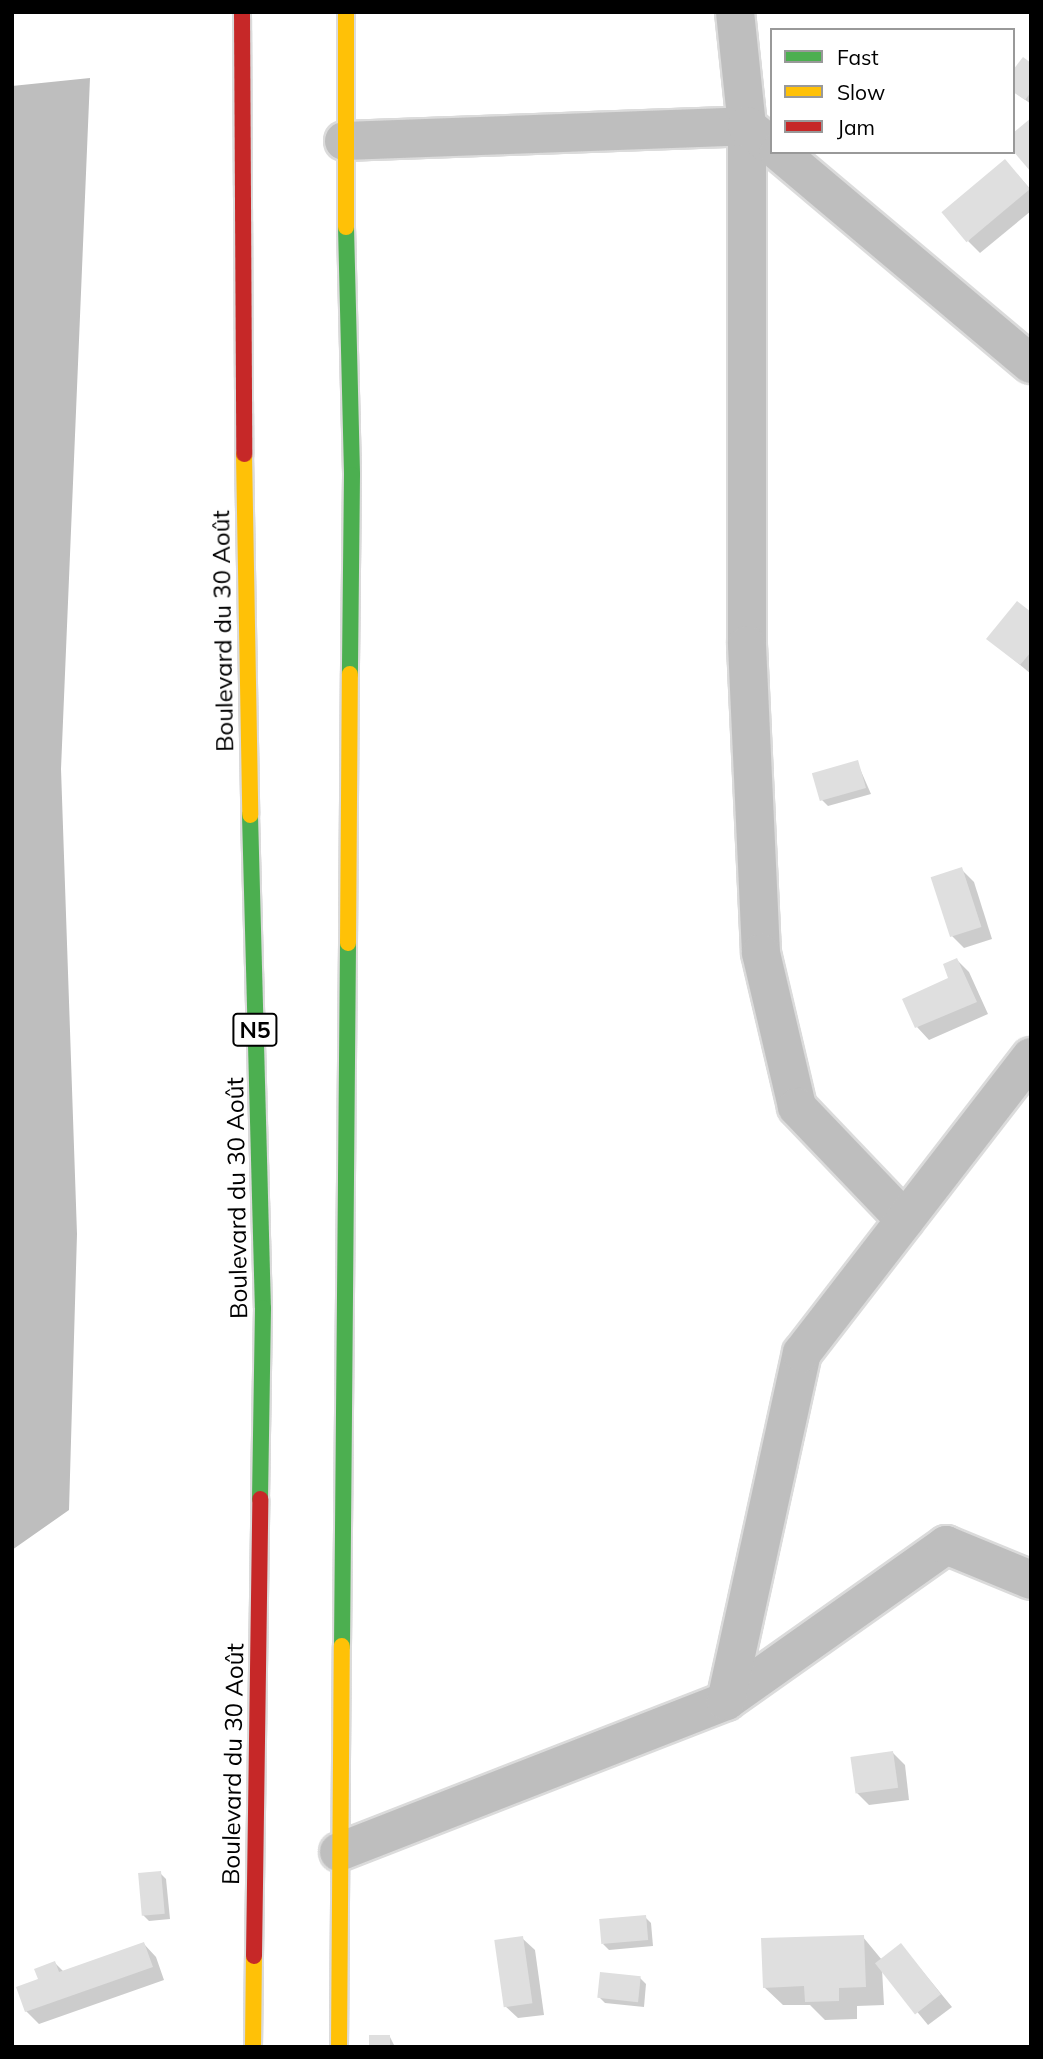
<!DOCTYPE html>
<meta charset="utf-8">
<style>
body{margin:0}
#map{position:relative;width:1043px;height:2059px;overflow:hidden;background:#fff;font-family:Mulish,sans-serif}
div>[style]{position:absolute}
.water>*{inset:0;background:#bebebe}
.shadow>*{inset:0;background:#0003}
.building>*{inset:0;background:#dfdfdf;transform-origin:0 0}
.roads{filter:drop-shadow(2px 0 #dbdbdb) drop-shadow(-2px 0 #dbdbdb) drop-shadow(0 2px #dbdbdb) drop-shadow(0 -2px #dbdbdb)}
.street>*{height:38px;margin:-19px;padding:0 19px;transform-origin:19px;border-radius:19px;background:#bebebe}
.fast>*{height:16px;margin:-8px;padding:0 8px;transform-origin:8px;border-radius:8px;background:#4caf50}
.slow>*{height:16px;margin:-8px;padding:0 8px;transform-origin:8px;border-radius:8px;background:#ffc107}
.jam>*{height:16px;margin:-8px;padding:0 8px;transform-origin:8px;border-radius:8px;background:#c62828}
span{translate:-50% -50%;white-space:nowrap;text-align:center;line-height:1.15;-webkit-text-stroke:5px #fff;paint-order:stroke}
.shield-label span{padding:2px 5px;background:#fff;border:2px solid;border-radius:5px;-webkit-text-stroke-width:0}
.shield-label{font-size:23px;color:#000;font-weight:700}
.street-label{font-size:24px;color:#000}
.frame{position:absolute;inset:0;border:14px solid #000;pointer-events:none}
.legend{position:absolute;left:770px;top:28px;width:245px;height:126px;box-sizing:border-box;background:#fff;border:2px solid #999;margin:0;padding:9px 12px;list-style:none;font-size:21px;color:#000}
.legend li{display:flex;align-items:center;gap:14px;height:35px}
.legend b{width:35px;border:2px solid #999}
</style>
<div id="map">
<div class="water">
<i style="clip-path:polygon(90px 78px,61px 769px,77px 1234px,69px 1510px,12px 1550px,12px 86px)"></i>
</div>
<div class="shadow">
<i style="clip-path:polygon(1031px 65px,1031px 104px,1013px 91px)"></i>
<i style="clip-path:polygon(1017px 174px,1031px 190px,1031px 211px,980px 253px,968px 241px)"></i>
<i style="clip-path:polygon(1031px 614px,1031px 674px,989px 639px)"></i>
<i style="clip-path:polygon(857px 762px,871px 794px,828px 806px,822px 800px)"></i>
<i style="clip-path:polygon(961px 869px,974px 882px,992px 939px,964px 948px,952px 936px)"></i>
<i style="clip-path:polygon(957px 960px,969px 972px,988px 1014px,929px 1040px,917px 1027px,951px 979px)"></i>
<i style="clip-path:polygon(893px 1753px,905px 1765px,909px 1800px,869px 1805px,857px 1793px)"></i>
<i style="clip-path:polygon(160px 1873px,166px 1879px,170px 1919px,149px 1921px,143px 1915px)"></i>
<i style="clip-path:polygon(645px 1917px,651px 1923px,653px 1946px,609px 1950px,603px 1944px)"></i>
<i style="clip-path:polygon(863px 1937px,882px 1960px,901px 1945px,952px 2007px,928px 2025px,882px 1969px,884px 2005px,857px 2006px,857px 2019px,825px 2020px,810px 2005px,783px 2005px,764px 1987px)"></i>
<i style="clip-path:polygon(522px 1938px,535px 1950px,544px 2015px,518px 2018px,505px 2006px)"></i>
<i style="clip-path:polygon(144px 1944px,156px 1957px,164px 1980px,39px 2024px,26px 2011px,40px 1981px,55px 1963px,64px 1972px)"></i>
<i style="clip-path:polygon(640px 1978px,646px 1984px,644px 2007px,605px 2003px,599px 1997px)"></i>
<i style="clip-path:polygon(390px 2037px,395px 2047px,370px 2047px)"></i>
</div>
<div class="building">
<i style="clip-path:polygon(1023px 57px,1031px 63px,1031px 92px,1025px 100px,1013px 92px,1013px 70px)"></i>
<i style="clip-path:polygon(1031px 118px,1031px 172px,1013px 151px,1013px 133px)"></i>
<i style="left:1005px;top:159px;width:39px;height:83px;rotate:50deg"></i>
<i style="clip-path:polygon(1017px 601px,1031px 612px,1031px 652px,1020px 665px,986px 639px)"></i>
<i style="left:858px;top:760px;width:29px;height:48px;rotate:74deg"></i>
<i style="left:962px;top:867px;width:63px;height:33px;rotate:72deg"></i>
<i style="clip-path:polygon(957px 958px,977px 1002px,915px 1028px,902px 999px,948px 978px,943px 964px)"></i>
<i style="left:893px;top:1751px;width:37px;height:43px;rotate:82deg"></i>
<i style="left:161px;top:1871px;width:43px;height:23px;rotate:85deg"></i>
<i style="left:646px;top:1915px;width:25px;height:47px;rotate:85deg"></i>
<i style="clip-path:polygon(864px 1935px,866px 1987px,839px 1988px,839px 2001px,805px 2002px,804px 1986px,763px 1988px,761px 1938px)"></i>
<i style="left:523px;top:1936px;width:68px;height:29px;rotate:82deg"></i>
<i style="clip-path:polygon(144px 1942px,153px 1967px,25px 2012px,16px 1987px,38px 1979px,34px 1969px,55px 1961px,59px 1972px)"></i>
<i style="left:901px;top:1943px;width:65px;height:33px;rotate:52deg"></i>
<i style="left:600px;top:1972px;width:41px;height:26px;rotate:6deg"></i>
<i style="left:369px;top:2035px;width:21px;height:12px"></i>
</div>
<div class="roads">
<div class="street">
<i style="left:735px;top:12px;width:115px;rotate:84deg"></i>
<i style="left:747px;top:126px;width:519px;rotate:90deg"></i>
<i style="left:747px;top:645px;width:308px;rotate:87.4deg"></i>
<i style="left:761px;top:953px;width:158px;rotate:76.8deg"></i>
<i style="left:797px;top:1107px;width:156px;rotate:46.3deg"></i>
<i style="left:344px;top:141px;width:403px;rotate:-2.1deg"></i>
<i style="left:747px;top:126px;width:26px;rotate:40deg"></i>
<i style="left:779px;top:152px;width:329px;rotate:40.1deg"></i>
<i style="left:726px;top:1701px;width:270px;rotate:-35.3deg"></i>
<i style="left:946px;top:1545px;width:92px;rotate:22.4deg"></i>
<i style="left:339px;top:1852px;width:415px;rotate:-21.3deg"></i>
<i style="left:726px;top:1701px;width:356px;rotate:-77.7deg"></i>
<i style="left:802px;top:1353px;width:374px;rotate:-52.3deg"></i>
</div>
<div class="fast">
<i style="left:346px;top:227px;width:248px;rotate:88.6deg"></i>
<i style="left:352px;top:475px;width:199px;rotate:90.6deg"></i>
<i style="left:250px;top:815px;width:493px;rotate:88.5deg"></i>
<i style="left:263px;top:1308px;width:191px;rotate:90.9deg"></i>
<i style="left:342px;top:1646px;width:703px;rotate:-89.51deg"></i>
</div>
<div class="slow">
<i style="left:346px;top:12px;width:215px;rotate:90deg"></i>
<i style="left:244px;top:454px;width:361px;rotate:89deg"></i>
<i style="left:348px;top:943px;width:269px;rotate:-89.6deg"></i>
<i style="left:253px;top:2047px;width:91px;rotate:-89.4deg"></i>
<i style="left:339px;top:2047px;width:401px;rotate:-89.6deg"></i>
</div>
<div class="jam">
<i style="left:242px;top:12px;width:442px;rotate:89.7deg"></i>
<i style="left:254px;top:1956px;width:457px;rotate:-89.2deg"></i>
</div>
</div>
<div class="shield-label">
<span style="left:255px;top:1030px">N5</span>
</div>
<div class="street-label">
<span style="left:223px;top:631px;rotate:-91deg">Boulevard du 30 Août</span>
<span style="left:237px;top:1198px;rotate:-91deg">Boulevard du 30 Août</span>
<span style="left:233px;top:1764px;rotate:-89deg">Boulevard du 30 Août</span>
</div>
<div class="frame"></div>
<ul class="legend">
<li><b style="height:9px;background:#4caf50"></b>Fast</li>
<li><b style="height:9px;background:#ffc107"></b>Slow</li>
<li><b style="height:9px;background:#c62828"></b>Jam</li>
</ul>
</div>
